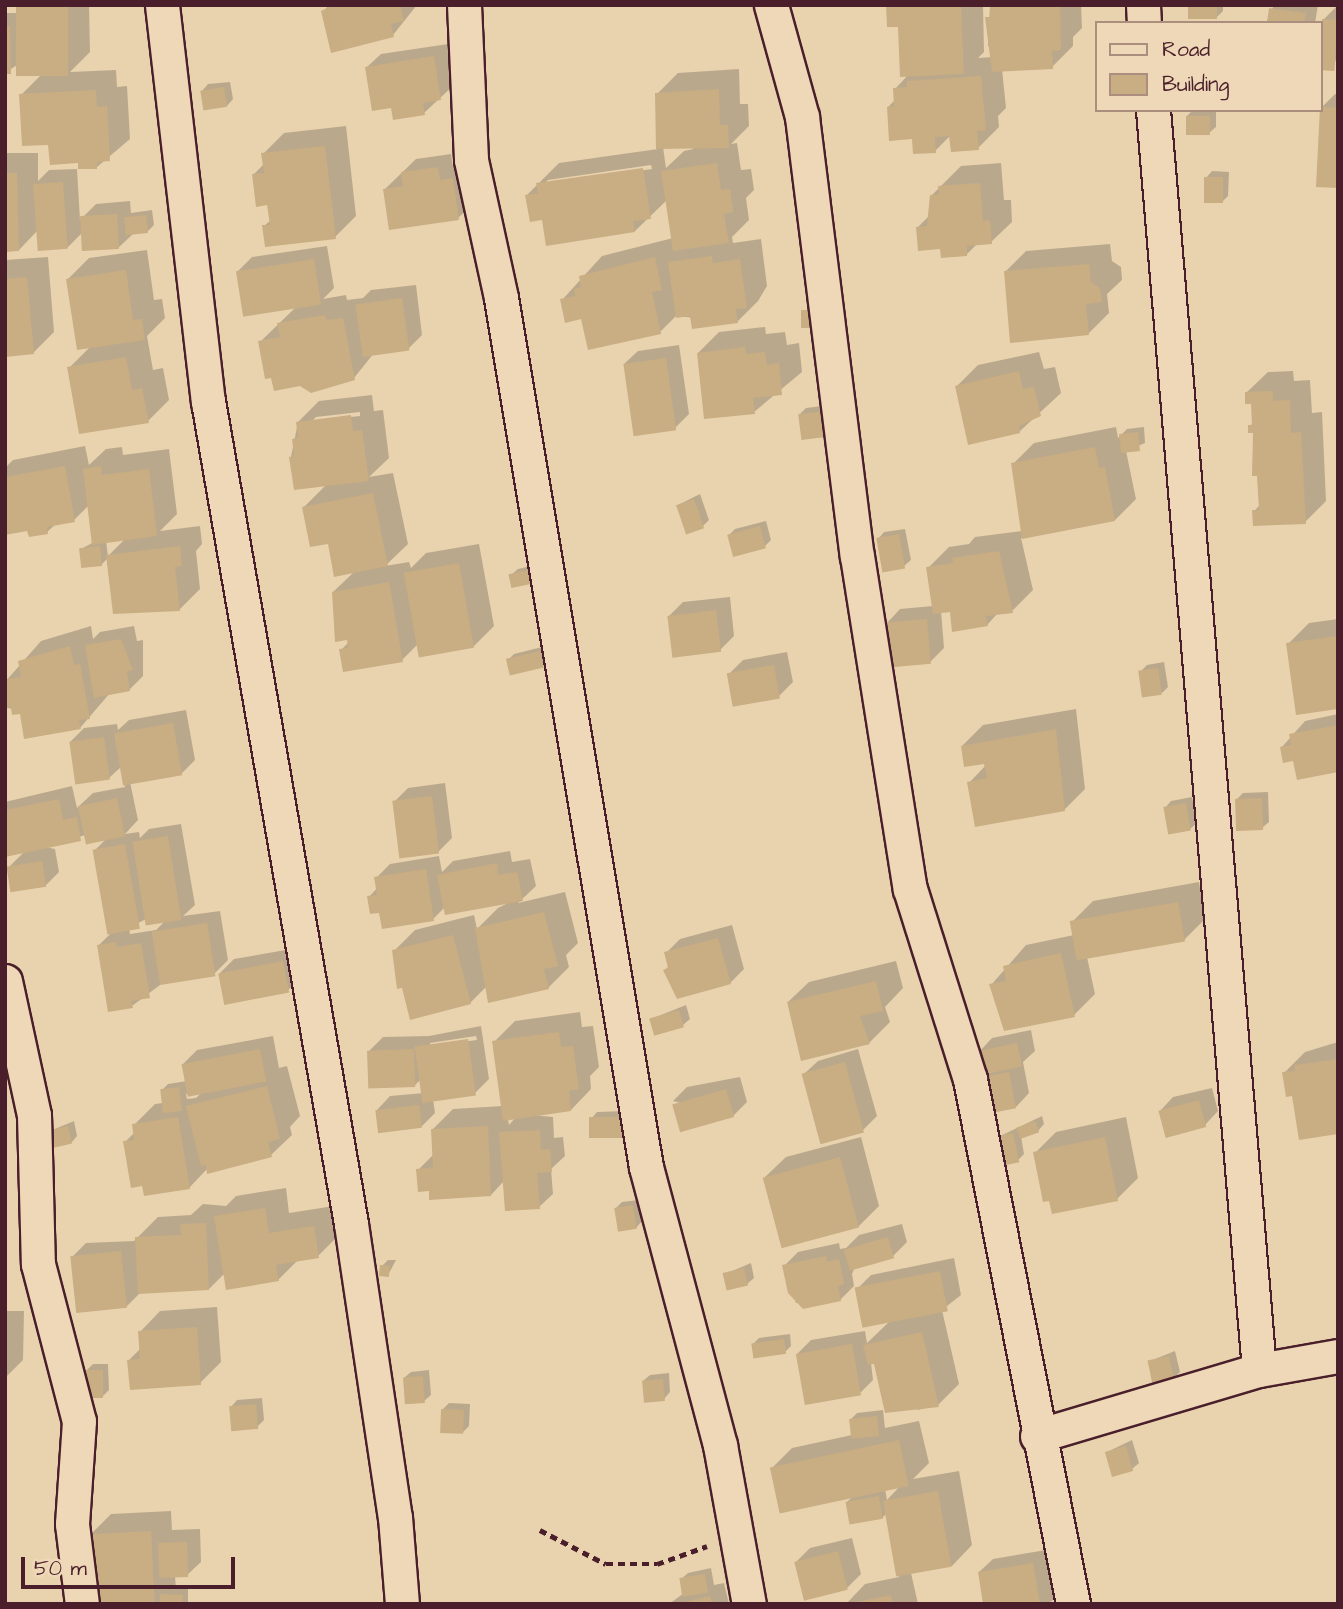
<!DOCTYPE html>
<style>
body{margin:0}
#map{position:relative;width:1343px;height:1609px;overflow:hidden;background:#e9d3af;font-family:"Architects Daughter",sans-serif}
div>[style]{position:absolute}
.shadow>*{inset:0;background:#0003}
.building>*{inset:0;background:#c9ad83;transform-origin:0 0}
.path>*{height:4.5px;margin-top:-2.25px;transform-origin:0;background:repeating-linear-gradient(90deg,#4a1f2b 0 7px,transparent 0 12px)}
.roads{filter:drop-shadow(2px 0 #4a1f2b) drop-shadow(-2px 0 #4a1f2b) drop-shadow(0 2px #4a1f2b) drop-shadow(0 -2px #4a1f2b)}
.minor>*{height:33px;margin:-16.5px;padding:0 16.5px;transform-origin:16.5px;border-radius:16.5px;background:#eed8b7}
span{translate:-50% -50%;white-space:nowrap;text-align:center;line-height:1.15;-webkit-text-stroke:5px #eed8b7;paint-order:stroke}
.frame{position:absolute;inset:0;border:7px solid #4a1f2b;pointer-events:none}
.legend{position:absolute;left:1095px;top:21px;width:228px;height:91px;box-sizing:border-box;background:#eed8b7;border:2px solid #ac8e7f;margin:0;padding:9px 12px;list-style:none;font-size:21px;color:#4a1f2b}
.legend li{display:flex;align-items:center;gap:14px;height:35px}
.legend b{width:35px;border:2px solid #ac8e7f}
.scale{position:absolute;left:21px;top:1557px;width:214px;height:32px;box-sizing:border-box;border:4px solid #4a1f2b;border-top:0;padding-left:9px;font-size:21px;line-height:24px;white-space:nowrap;color:#4a1f2b;-webkit-text-stroke:5px #eed8b7;paint-order:stroke}
</style>
<div id="map">
<div class="shadow">
<i style="clip-path:polygon(18px 5px,89px 5px,90px 52px,70px 72px,116px 70px,117px 87px,127px 86px,130px 139px,97px 167px,50px 143px,21px 95px,42px 74px,20px 63px,5px 73px,5px 13px,18px 13px)"></i>
<i style="clip-path:polygon(329px 5px,417px 5px,393px 35px,323px 12px)"></i>
<i style="clip-path:polygon(888px 5px,983px 5px,984px 52px,978px 58px,993px 57px,988px 45px,990px 5px,1081px 5px,1082px 28px,1073px 37px,1073px 46px,1052px 67px,1002px 69px,1006px 108px,998px 116px,999px 127px,978px 148px,951px 135px,935px 151px,913px 137px,888px 107px,895px 100px,895px 89px,908px 75px,900px 25px)"></i>
<i style="clip-path:polygon(1189px 5px,1223px 5px,1223px 11px,1217px 17px)"></i>
<i style="clip-path:polygon(1274px 5px,1318px 5px,1315px 23px,1266px 23px)"></i>
<i style="clip-path:polygon(1337px 6px,1338px 6px,1338px 69px,1323px 20px)"></i>
<i style="clip-path:polygon(448px 44px,454px 85px,424px 113px,393px 106px,367px 67px,381px 54px)"></i>
<i style="clip-path:polygon(evenodd,739px 69px,740px 104px,748px 104px,749px 126px,731px 144px,737px 143px,741px 170px,751px 169px,754px 190px,746px 198px,749px 220px,732px 237px,733px 243px,761px 239px,767px 286px,758px 301px,737px 322px,676px 316px,660px 332px,582px 317px,562px 300px,602px 256px,673px 238px,667px 200px,635px 231px,544px 218px,527px 195px,559px 163px,658px 149px,657px 94px,678px 73px,739px 69px,663px 147px,693px 147px,693px 149px,684px 151px,666px 168px,663px 147px,739px 69px,651px 165px,652px 169px,544px 184px,548px 180px,651px 165px)"></i>
<i style="clip-path:polygon(230px 82px,233px 99px,227px 106px,202px 91px,208px 84px)"></i>
<i style="clip-path:polygon(1335px 94px,1338px 94px,1338px 186px,1321px 108px)"></i>
<i style="clip-path:polygon(1193px 110px,1216px 110px,1216px 127px,1209px 133px,1187px 116px)"></i>
<i style="clip-path:polygon(346px 126px,356px 216px,335px 237px,264px 226px,271px 220px,269px 203px,254px 174px,264px 164px,263px 154px,284px 133px)"></i>
<i style="clip-path:polygon(5px 153px,38px 153px,38px 181px,49px 170px,77px 169px,80px 220px,96px 204px,130px 201px,131px 213px,152px 210px,154px 225px,147px 232px,133px 234px,118px 248px,83px 232px,67px 248px,38px 230px,19px 250px,5px 250px)"></i>
<i style="clip-path:polygon(451px 154px,453px 167px,466px 165px,472px 205px,458px 218px,385px 189px,416px 159px)"></i>
<i style="clip-path:polygon(1001px 163px,1004px 200px,1011px 200px,1012px 222px,991px 242px,978px 243px,966px 255px,942px 248px,918px 227px,928px 217px,932px 195px,961px 166px)"></i>
<i style="clip-path:polygon(1212px 171px,1229px 172px,1228px 196px,1222px 202px,1206px 178px)"></i>
<i style="clip-path:polygon(1110px 244px,1112px 261px,1121px 267px,1122px 280px,1107px 294px,1109px 313px,1088px 334px,1005px 272px,1026px 251px)"></i>
<i style="clip-path:polygon(327px 246px,334px 288px,323px 299px,346px 295px,347px 300px,363px 298px,371px 290px,416px 285px,422px 335px,408px 349px,374px 353px,354px 378px,260px 342px,297px 306px,238px 271px,252px 257px)"></i>
<i style="clip-path:polygon(147px 250px,154px 300px,162px 299px,165px 318px,147px 336px,153px 370px,163px 368px,169px 400px,148px 421px,69px 368px,91px 346px,68px 279px,89px 258px)"></i>
<i style="clip-path:polygon(48px 257px,54px 332px,33px 353px,5px 355px,5px 260px)"></i>
<i style="clip-path:polygon(765px 327px,766px 334px,785px 332px,787px 345px,799px 343px,802px 372px,754px 412px,698px 353px,719px 332px)"></i>
<i style="clip-path:polygon(679px 345px,689px 414px,675px 428px,624px 364px,638px 351px)"></i>
<i style="clip-path:polygon(1039px 352px,1044px 369px,1055px 367px,1061px 393px,1019px 432px,957px 386px,978px 365px)"></i>
<i style="clip-path:polygon(1293px 371px,1294px 381px,1310px 380px,1312px 413px,1322px 412px,1326px 501px,1305px 522px,1254px 511px,1260px 505px,1255px 431px,1250px 426px,1254px 422px,1253px 402px,1247px 392px,1268px 372px)"></i>
<i style="clip-path:polygon(evenodd,372px 395px,374px 411px,383px 410px,389px 458px,369px 477px,393px 473px,408px 544px,385px 566px,409px 562px,411px 568px,426px 553px,479px 544px,494px 626px,473px 647px,418px 644px,402px 660px,341px 650px,349px 642px,333px 592px,355px 571px,304px 507px,327px 484px,291px 457px,298px 422px,319px 401px,372px 395px,360px 412px,360px 416px,312px 421px,316px 417px,360px 412px)"></i>
<i style="clip-path:polygon(838px 404px,841px 428px,800px 414px,806px 408px)"></i>
<i style="clip-path:polygon(1116px 427px,1118px 438px,1127px 429px,1144px 427px,1145px 443px,1126px 451px,1136px 499px,1115px 520px,1021px 538px,1033px 590px,1012px 611px,998px 613px,987px 625px,951px 610px,941px 611px,944px 648px,930px 662px,887px 623px,900px 609px,933px 606px,928px 568px,949px 547px,969px 544px,975px 537px,1022px 531px,1013px 464px,1034px 443px)"></i>
<i style="clip-path:polygon(evenodd,85px 446px,89px 465px,106px 449px,122px 447px,123px 455px,169px 449px,177px 514px,160px 531px,200px 526px,202px 544px,196px 551px,200px 589px,179px 610px,108px 558px,101px 565px,81px 549px,94px 542px,89px 505px,74px 520px,56px 524px,47px 532px,29px 529px,5px 533px,5px 468px,13px 460px,85px 446px,125px 539px,108px 556px,106px 541px,125px 539px)"></i>
<i style="clip-path:polygon(700px 494px,709px 520px,703px 526px,678px 505px)"></i>
<i style="clip-path:polygon(766px 521px,771px 540px,765px 546px,729px 535px,735px 529px)"></i>
<i style="clip-path:polygon(905px 529px,911px 560px,904px 566px,878px 539px,884px 532px)"></i>
<i style="clip-path:polygon(535px 565px,531px 583px,511px 575px,518px 569px)"></i>
<i style="clip-path:polygon(730px 597px,734px 636px,720px 650px,669px 616px,683px 602px)"></i>
<i style="clip-path:polygon(1338px 619px,1338px 708px,1288px 644px,1309px 623px)"></i>
<i style="clip-path:polygon(91px 626px,93px 639px,100px 632px,134px 626px,137px 641px,143px 640px,143px 676px,129px 690px,110px 693px,80px 728px,5px 707px,5px 682px,41px 641px)"></i>
<i style="clip-path:polygon(546px 646px,550px 660px,543px 666px,507px 661px,514px 654px)"></i>
<i style="clip-path:polygon(787px 652px,793px 682px,779px 696px,729px 674px,743px 660px)"></i>
<i style="clip-path:polygon(1164px 662px,1168px 687px,1162px 693px,1140px 672px,1147px 665px)"></i>
<i style="clip-path:polygon(1076px 709px,1085px 789px,1064px 810px,969px 783px,986px 765px,962px 746px,983px 725px)"></i>
<i style="clip-path:polygon(evenodd,186px 710px,195px 760px,181px 774px,130px 782px,138px 820px,125px 834px,139px 832px,140px 838px,149px 829px,181px 824px,195px 905px,183px 916px,220px 911px,228px 960px,214px 974px,164px 982px,132px 1006px,98px 946px,113px 931px,95px 850px,107px 838px,85px 835px,45px 847px,55px 849px,59px 872px,45px 886px,8px 868px,25px 851px,5px 856px,5px 802px,72px 786px,77px 808px,93px 793px,125px 787px,121px 767px,109px 778px,70px 742px,84px 728px,117px 724px,118px 730px,129px 720px,186px 710px,148px 918px,165px 921px,156px 930px,130px 934px,129px 928px,148px 918px)"></i>
<i style="clip-path:polygon(1338px 714px,1338px 770px,1295px 759px,1282px 747px,1305px 721px)"></i>
<i style="clip-path:polygon(445px 783px,452px 838px,438px 852px,394px 802px,408px 788px)"></i>
<i style="clip-path:polygon(1268px 792px,1269px 822px,1262px 828px,1237px 799px,1243px 793px)"></i>
<i style="clip-path:polygon(1192px 797px,1197px 823px,1190px 829px,1165px 808px,1171px 801px)"></i>
<i style="clip-path:polygon(510px 851px,512px 862px,530px 859px,536px 886px,518px 903px,565px 892px,578px 943px,566px 955px,569px 967px,548px 988px,487px 986px,470px 1003px,394px 951px,415px 930px,474px 915px,477px 929px,498px 908px,512px 901px,445px 907px,433px 919px,381px 911px,369px 897px,378px 887px,376px 878px,390px 864px,439px 856px,442px 872px,453px 861px)"></i>
<i style="clip-path:polygon(1199px 882px,1205px 919px,1184px 940px,1087px 957px,1095px 994px,1074px 1015px,991px 985px,1026px 945px,1074px 935px,1072px 922px,1093px 901px)"></i>
<i style="clip-path:polygon(732px 925px,744px 969px,730px 983px,665px 970px,669px 966px,666px 953px,680px 939px)"></i>
<i style="clip-path:polygon(297px 948px,302px 977px,288px 990px,220px 973px,234px 959px)"></i>
<i style="clip-path:polygon(896px 961px,903px 988px,885px 1007px,890px 1022px,870px 1042px,802px 1058px,788px 1002px,809px 982px)"></i>
<i style="clip-path:polygon(686px 1005px,690px 1019px,683px 1025px,651px 1019px)"></i>
<i style="clip-path:polygon(evenodd,580px 1012px,582px 1027px,593px 1026px,599px 1067px,590px 1076px,591px 1089px,571px 1110px,531px 1115px,553px 1117px,554px 1138px,563px 1137px,565px 1156px,551px 1169px,553px 1194px,539px 1207px,504px 1181px,491px 1195px,430px 1189px,418px 1170px,434px 1154px,432px 1130px,453px 1109px,503px 1106px,494px 1042px,515px 1021px,580px 1012px,516px 1117px,509px 1125px,508px 1119px,516px 1117px)"></i>
<i style="clip-path:polygon(evenodd,481px 1026px,489px 1079px,475px 1093px,433px 1099px,435px 1113px,421px 1127px,377px 1110px,390px 1096px,424px 1093px,422px 1078px,415px 1085px,369px 1051px,383px 1037px,429px 1036px,481px 1026px,476px 1036px,477px 1040px,430px 1046px,430px 1043px,476px 1036px)"></i>
<i style="clip-path:polygon(1031px 1030px,1035px 1051px,1023px 1062px,1029px 1093px,1016px 1107px,983px 1079px,991px 1071px,979px 1052px,992px 1038px)"></i>
<i style="clip-path:polygon(evenodd,273px 1036px,279px 1068px,287px 1066px,300px 1116px,290px 1127px,292px 1135px,271px 1155px,208px 1168px,189px 1188px,125px 1142px,135px 1132px,134px 1125px,155px 1104px,163px 1103px,161px 1091px,168px 1084px,187px 1081px,183px 1064px,197px 1050px,273px 1036px,203px 1091px,196px 1098px,187px 1099px,186px 1094px,203px 1091px)"></i>
<i style="clip-path:polygon(1338px 1042px,1338px 1132px,1294px 1094px,1284px 1073px,1305px 1052px)"></i>
<i style="clip-path:polygon(858px 1049px,877px 1116px,863px 1130px,804px 1074px,818px 1061px)"></i>
<i style="clip-path:polygon(740px 1077px,747px 1102px,733px 1116px,673px 1101px,687px 1087px)"></i>
<i style="clip-path:polygon(1212px 1088px,1218px 1111px,1205px 1125px,1160px 1111px,1173px 1097px)"></i>
<i style="clip-path:polygon(627px 1111px,628px 1129px,621px 1136px,591px 1119px,597px 1112px)"></i>
<i style="clip-path:polygon(1042px 1116px,1044px 1124px,1038px 1131px,1021px 1136px,1024px 1154px,1018px 1160px,996px 1138px)"></i>
<i style="clip-path:polygon(1126px 1117px,1138px 1178px,1117px 1199px,1051px 1199px,1035px 1153px,1056px 1132px)"></i>
<i style="clip-path:polygon(74px 1121px,77px 1136px,71px 1143px,50px 1131px)"></i>
<i style="clip-path:polygon(861px 1137px,879px 1206px,858px 1227px,765px 1177px,786px 1157px)"></i>
<i style="clip-path:polygon(286px 1188px,289px 1213px,334px 1206px,339px 1235px,318px 1256px,299px 1259px,278px 1280px,225px 1273px,209px 1289px,141px 1292px,127px 1306px,72px 1257px,86px 1243px,134px 1241px,158px 1217px,191px 1215px,203px 1204px,226px 1206px,236px 1196px)"></i>
<i style="clip-path:polygon(639px 1200px,642px 1221px,636px 1228px,615px 1209px,622px 1202px)"></i>
<i style="clip-path:polygon(902px 1224px,907px 1242px,893px 1256px,856px 1265px,852px 1274px,854px 1286px,840px 1300px,796px 1303px,784px 1266px,798px 1252px,839px 1243px,840px 1249px,846px 1248px,859px 1235px)"></i>
<i style="clip-path:polygon(954px 1258px,961px 1295px,942px 1310px,959px 1384px,938px 1405px,918px 1410px,875px 1362px,871px 1363px,873px 1380px,860px 1393px,797px 1354px,811px 1340px,865px 1331px,867px 1343px,890px 1321px,857px 1289px,871px 1275px)"></i>
<i style="clip-path:polygon(388px 1260px,396px 1260px,388px 1275px,382px 1266px)"></i>
<i style="clip-path:polygon(751px 1263px,754px 1278px,747px 1284px,725px 1274px)"></i>
<i style="clip-path:polygon(217px 1307px,221px 1362px,200px 1383px,129px 1360px,141px 1348px,140px 1332px,160px 1311px)"></i>
<i style="clip-path:polygon(5px 1311px,24px 1311px,23px 1360px,5px 1378px)"></i>
<i style="clip-path:polygon(790px 1334px,791px 1346px,785px 1352px,753px 1344px,759px 1338px)"></i>
<i style="clip-path:polygon(1175px 1351px,1180px 1372px,1173px 1379px,1150px 1361px)"></i>
<i style="clip-path:polygon(93px 1364px,108px 1364px,109px 1390px,102px 1397px,86px 1371px)"></i>
<i style="clip-path:polygon(429px 1370px,431px 1395px,424px 1401px,404px 1378px,411px 1372px)"></i>
<i style="clip-path:polygon(669px 1373px,670px 1392px,664px 1399px,643px 1381px,650px 1375px)"></i>
<i style="clip-path:polygon(262px 1398px,264px 1420px,257px 1427px,231px 1407px,237px 1400px)"></i>
<i style="clip-path:polygon(449px 1403px,470px 1404px,469px 1426px,463px 1432px,442px 1410px)"></i>
<i style="clip-path:polygon(evenodd,883px 1410px,885px 1428px,919px 1421px,929px 1463px,913px 1479px,959px 1471px,972px 1545px,952px 1566px,911px 1573px,918px 1604px,846px 1604px,865px 1584px,899px 1577px,887px 1513px,882px 1518px,847px 1502px,853px 1496px,771px 1469px,792px 1448px,852px 1435px,850px 1420px,857px 1413px,883px 1410px,900px 1486px,887px 1500px,885px 1489px,900px 1486px)"></i>
<i style="clip-path:polygon(1132px 1440px,1139px 1463px,1132px 1469px,1107px 1452px)"></i>
<i style="clip-path:polygon(171px 1511px,172px 1530px,200px 1529px,201px 1562px,187px 1575px,175px 1576px,176px 1589px,188px 1589px,188px 1604px,94px 1604px,82px 1543px,111px 1514px)"></i>
<i style="clip-path:polygon(852px 1538px,861px 1574px,847px 1588px,796px 1562px,810px 1548px)"></i>
<i style="clip-path:polygon(1046px 1550px,1055px 1598px,1048px 1604px,985px 1604px,979px 1572px,993px 1559px)"></i>
<i style="clip-path:polygon(711px 1568px,714px 1585px,724px 1583px,729px 1604px,669px 1604px,684px 1593px,681px 1579px,688px 1573px)"></i>
</div>
<div class="building">
<i style="left:16px;top:5px;width:52px;height:71px"></i>
<i style="clip-path:polygon(334px 5px,400px 5px,404px 21px,391px 24px,394px 37px,331px 53px,321px 11px)"></i>
<i style="clip-path:polygon(886px 5px,961px 5px,964px 74px,900px 77px,898px 27px,887px 27px)"></i>
<i style="clip-path:polygon(990px 5px,1060px 5px,1061px 50px,1052px 51px,1053px 69px,992px 72px,985px 17px,990px 17px)"></i>
<i style="left:1188px;top:5px;width:29px;height:14px"></i>
<i style="clip-path:polygon(1269px 8px,1306px 13px,1304px 23px,1267px 23px)"></i>
<i style="left:1322px;top:19px;width:16px;height:51px;rotate:4deg"></i>
<i style="clip-path:polygon(5px 26px,10px 26px,11px 74px,5px 74px)"></i>
<i style="clip-path:polygon(434px 56px,441px 100px,423px 103px,425px 115px,393px 120px,391px 108px,372px 111px,365px 67px)"></i>
<i style="clip-path:polygon(981px 76px,986px 130px,977px 131px,979px 150px,951px 152px,949px 136px,935px 137px,936px 153px,913px 154px,912px 139px,889px 141px,887px 107px,894px 106px,893px 88px,907px 87px,907px 81px)"></i>
<i style="left:224px;top:87px;width:20px;height:24px;rotate:81deg"></i>
<i style="clip-path:polygon(719px 89px,720px 125px,728px 125px,729px 148px,656px 149px,655px 93px)"></i>
<i style="clip-path:polygon(96px 90px,97px 107px,107px 106px,110px 161px,97px 162px,97px 169px,78px 169px,78px 163px,50px 165px,48px 145px,22px 146px,19px 94px)"></i>
<i style="clip-path:polygon(1320px 107px,1338px 108px,1338px 188px,1316px 187px)"></i>
<i style="left:1186px;top:116px;width:24px;height:19px"></i>
<i style="clip-path:polygon(325px 146px,336px 239px,265px 247px,262px 225px,270px 225px,267px 205px,256px 207px,252px 174px,264px 173px,261px 153px)"></i>
<i style="clip-path:polygon(717px 163px,721px 190px,730px 189px,733px 212px,724px 214px,729px 243px,673px 251px,661px 171px)"></i>
<i style="clip-path:polygon(438px 167px,440px 180px,453px 178px,459px 220px,389px 230px,383px 189px,403px 186px,401px 172px)"></i>
<i style="clip-path:polygon(643px 168px,651px 219px,633px 221px,635px 232px,546px 246px,542px 220px,530px 222px,525px 195px,538px 193px,536px 183px)"></i>
<i style="clip-path:polygon(5px 173px,17px 173px,19px 251px,5px 252px)"></i>
<i style="left:1204px;top:177px;width:19px;height:26px"></i>
<i style="left:63px;top:182px;width:67px;height:30px;rotate:86deg"></i>
<i style="clip-path:polygon(980px 183px,983px 221px,990px 220px,992px 244px,967px 246px,967px 256px,941px 258px,940px 249px,918px 251px,916px 227px,927px 226px,930px 195px,939px 194px,938px 186px)"></i>
<i style="left:117px;top:214px;width:35px;height:37px;rotate:87deg"></i>
<i style="left:146px;top:215px;width:18px;height:22px;rotate:84deg"></i>
<i style="clip-path:polygon(712px 256px,713px 263px,740px 259px,747px 308px,736px 309px,738px 323px,692px 329px,690px 316px,676px 318px,668px 262px)"></i>
<i style="clip-path:polygon(655px 257px,662px 290px,652px 292px,661px 334px,588px 350px,581px 319px,565px 323px,560px 299px,575px 296px,574px 289px,581px 287px,579px 276px)"></i>
<i style="left:314px;top:259px;width:46px;height:79px;rotate:81deg"></i>
<i style="clip-path:polygon(1089px 264px,1091px 282px,1100px 288px,1102px 302px,1086px 304px,1089px 335px,1010px 343px,1004px 271px)"></i>
<i style="clip-path:polygon(126px 270px,133px 320px,142px 319px,145px 340px,77px 350px,66px 279px)"></i>
<i style="clip-path:polygon(27px 277px,34px 354px,5px 357px,5px 279px)"></i>
<i style="left:402px;top:298px;width:53px;height:47px;rotate:82deg"></i>
<i style="left:801px;top:310px;width:18px;height:18px"></i>
<i style="clip-path:polygon(325px 315px,327px 320px,343px 318px,355px 380px,311px 393px,300px 386px,274px 391px,271px 378px,265px 379px,258px 341px,280px 337px,277px 323px)"></i>
<i style="clip-path:polygon(745px 347px,746px 354px,765px 352px,767px 365px,779px 363px,782px 395px,753px 398px,755px 414px,704px 419px,697px 353px)"></i>
<i style="clip-path:polygon(126px 357px,132px 390px,142px 388px,149px 423px,79px 434px,67px 367px)"></i>
<i style="left:666px;top:358px;width:73px;height:43px;rotate:82deg"></i>
<i style="clip-path:polygon(1019px 371px,1023px 389px,1034px 387px,1041px 416px,1019px 426px,1020px 433px,968px 445px,955px 386px)"></i>
<i style="clip-path:polygon(1273px 391px,1273px 401px,1290px 400px,1291px 433px,1301px 432px,1306px 524px,1253px 526px,1252px 510px,1259px 510px,1257px 476px,1252px 476px,1253px 433px,1248px 433px,1248px 425px,1252px 425px,1251px 404px,1245px 404px,1245px 392px)"></i>
<i style="left:832px;top:410px;width:26px;height:34px;rotate:83deg"></i>
<i style="clip-path:polygon(351px 415px,353px 431px,362px 430px,369px 481px,294px 490px,289px 457px,294px 456px,292px 439px,298px 438px,296px 422px)"></i>
<i style="left:1138px;top:432px;width:19px;height:19px;rotate:84deg"></i>
<i style="clip-path:polygon(1095px 447px,1099px 468px,1105px 467px,1115px 521px,1022px 539px,1011px 463px)"></i>
<i style="clip-path:polygon(65px 466px,75px 522px,47px 527px,48px 534px,29px 537px,27px 531px,5px 535px,5px 477px)"></i>
<i style="clip-path:polygon(101px 466px,102px 475px,149px 469px,157px 536px,92px 545px,83px 469px)"></i>
<i style="clip-path:polygon(373px 493px,388px 566px,334px 577px,328px 544px,310px 547px,302px 507px)"></i>
<i style="left:694px;top:499px;width:31px;height:19px;rotate:71deg"></i>
<i style="left:760px;top:526px;width:23px;height:34px;rotate:75deg"></i>
<i style="left:899px;top:534px;width:35px;height:23px;rotate:80deg"></i>
<i style="left:100px;top:546px;width:20px;height:21px;rotate:84deg"></i>
<i style="clip-path:polygon(180px 546px,182px 566px,175px 567px,180px 611px,113px 614px,106px 555px)"></i>
<i style="clip-path:polygon(999px 551px,1013px 613px,986px 616px,988px 626px,952px 632px,950px 612px,933px 614px,926px 567px,953px 563px,952px 558px)"></i>
<i style="left:459px;top:563px;width:86px;height:56px;rotate:80deg"></i>
<i style="left:529px;top:570px;width:14px;height:21px;rotate:78deg"></i>
<i style="clip-path:polygon(389px 582px,403px 662px,343px 672px,339px 649px,348px 648px,347px 640px,335px 642px,332px 592px)"></i>
<i style="left:716px;top:610px;width:42px;height:49px;rotate:83deg"></i>
<i style="left:927px;top:619px;width:45px;height:42px;rotate:85deg"></i>
<i style="clip-path:polygon(1338px 636px,1338px 709px,1296px 715px,1286px 643px)"></i>
<i style="clip-path:polygon(121px 639px,133px 670px,127px 671px,130px 691px,94px 698px,85px 645px)"></i>
<i style="clip-path:polygon(70px 646px,74px 665px,80px 664px,90px 719px,79px 720px,81px 729px,24px 739px,20px 714px,12px 715px,11px 707px,5px 708px,6px 679px,21px 677px,18px 661px)"></i>
<i style="left:540px;top:651px;width:17px;height:35px;rotate:77deg"></i>
<i style="left:774px;top:665px;width:34px;height:48px;rotate:80deg"></i>
<i style="left:1158px;top:668px;width:27px;height:20px;rotate:82deg"></i>
<i style="left:173px;top:723px;width:53px;height:60px;rotate:80deg"></i>
<i style="clip-path:polygon(1338px 725px,1338px 772px,1297px 780px,1293px 761px,1283px 763px,1280px 747px,1291px 745px,1289px 734px)"></i>
<i style="clip-path:polygon(1056px 729px,1065px 811px,975px 827px,967px 782px,987px 778px,984px 764px,964px 767px,961px 746px)"></i>
<i style="left:104px;top:737px;width:43px;height:35px;rotate:82deg"></i>
<i style="left:432px;top:796px;width:58px;height:40px;rotate:83deg"></i>
<i style="left:117px;top:798px;width:39px;height:40px;rotate:78deg"></i>
<i style="left:1262px;top:798px;width:32px;height:27px;rotate:88deg"></i>
<i style="clip-path:polygon(59px 799px,63px 820px,77px 817px,81px 841px,5px 857px,5px 810px)"></i>
<i style="left:1186px;top:803px;width:28px;height:23px;rotate:80deg"></i>
<i style="left:168px;top:836px;width:85px;height:36px;rotate:81deg"></i>
<i style="left:125px;top:844px;width:86px;height:33px;rotate:80deg"></i>
<i style="left:42px;top:861px;width:26px;height:36px;rotate:81deg"></i>
<i style="clip-path:polygon(497px 863px,498px 875px,517px 872px,523px 901px,445px 915px,437px 875px)"></i>
<i style="clip-path:polygon(426px 869px,434px 921px,382px 929px,379px 913px,370px 914px,367px 896px,377px 895px,374px 877px)"></i>
<i style="left:1178px;top:902px;width:40px;height:110px;rotate:80deg"></i>
<i style="clip-path:polygon(544px 912px,558px 966px,544px 969px,549px 989px,488px 1003px,475px 928px)"></i>
<i style="left:207px;top:923px;width:54px;height:56px;rotate:81deg"></i>
<i style="clip-path:polygon(453px 935px,471px 1004px,410px 1020px,402px 988px,397px 989px,392px 950px)"></i>
<i style="clip-path:polygon(718px 938px,731px 984px,677px 999px,663px 970px,668px 968px,664px 952px)"></i>
<i style="clip-path:polygon(116px 942px,117px 947px,141px 943px,150px 998px,131px 1001px,133px 1008px,108px 1012px,97px 945px)"></i>
<i style="clip-path:polygon(1061px 953px,1075px 1017px,1004px 1031px,989px 984px,1006px 981px,1003px 966px)"></i>
<i style="left:283px;top:961px;width:32px;height:66px;rotate:79deg"></i>
<i style="clip-path:polygon(876px 981px,883px 1011px,860px 1016px,870px 1044px,801px 1061px,787px 1002px)"></i>
<i style="left:679px;top:1010px;width:18px;height:31px;rotate:74deg"></i>
<i style="clip-path:polygon(559px 1032px,561px 1047px,573px 1046px,579px 1089px,569px 1091px,571px 1111px,503px 1121px,492px 1041px)"></i>
<i style="left:468px;top:1039px;width:57px;height:54px;rotate:82deg"></i>
<i style="left:1017px;top:1043px;width:24px;height:41px;rotate:78deg"></i>
<i style="left:260px;top:1049px;width:33px;height:80px;rotate:79deg"></i>
<i style="left:414px;top:1049px;width:38px;height:47px;rotate:88deg"></i>
<i style="clip-path:polygon(1338px 1059px,1338px 1134px,1299px 1140px,1292px 1096px,1286px 1097px,1282px 1072px,1295px 1071px,1294px 1065px)"></i>
<i style="left:845px;top:1062px;width:73px;height:45px;rotate:75deg"></i>
<i style="left:1009px;top:1072px;width:37px;height:29px;rotate:79deg"></i>
<i style="clip-path:polygon(267px 1086px,280px 1139px,268px 1142px,272px 1157px,207px 1174px,206px 1165px,201px 1166px,186px 1106px)"></i>
<i style="left:179px;top:1087px;width:24px;height:19px;rotate:83deg"></i>
<i style="left:726px;top:1089px;width:29px;height:56px;rotate:74deg"></i>
<i style="left:1199px;top:1100px;width:28px;height:42px;rotate:75deg"></i>
<i style="left:419px;top:1105px;width:23px;height:44px;rotate:83deg"></i>
<i style="clip-path:polygon(178px 1117px,190px 1189px,144px 1196px,142px 1186px,131px 1188px,123px 1141px,134px 1140px,132px 1124px)"></i>
<i style="left:622px;top:1117px;width:21px;height:33px;rotate:90deg"></i>
<i style="left:1035px;top:1121px;width:12px;height:20px;rotate:70deg"></i>
<i style="left:68px;top:1126px;width:18px;height:21px;rotate:77deg"></i>
<i style="clip-path:polygon(488px 1126px,491px 1196px,429px 1200px,429px 1191px,418px 1192px,416px 1169px,433px 1168px,431px 1129px)"></i>
<i style="clip-path:polygon(540px 1130px,541px 1150px,550px 1149px,552px 1172px,537px 1173px,540px 1209px,505px 1211px,499px 1132px)"></i>
<i style="left:1013px;top:1133px;width:30px;height:19px;rotate:78deg"></i>
<i style="clip-path:polygon(1105px 1137px,1118px 1201px,1052px 1214px,1049px 1201px,1043px 1202px,1033px 1152px)"></i>
<i style="left:840px;top:1157px;width:73px;height:80px;rotate:75deg"></i>
<i style="left:633px;top:1205px;width:24px;height:19px;rotate:81deg"></i>
<i style="clip-path:polygon(265px 1208px,269px 1233px,314px 1226px,319px 1258px,276px 1265px,279px 1281px,226px 1290px,214px 1216px)"></i>
<i style="clip-path:polygon(206px 1223px,209px 1290px,138px 1294px,135px 1237px,181px 1235px,180px 1224px)"></i>
<i style="left:888px;top:1237px;width:22px;height:46px;rotate:74deg"></i>
<i style="left:121px;top:1251px;width:57px;height:51px;rotate:84deg"></i>
<i style="clip-path:polygon(826px 1256px,827px 1262px,839px 1259px,844px 1284px,838px 1286px,841px 1301px,803px 1309px,788px 1293px,782px 1265px)"></i>
<i style="left:380px;top:1265px;width:10px;height:11px;rotate:6deg"></i>
<i style="left:744px;top:1268px;width:18px;height:22px;rotate:77deg"></i>
<i style="left:940px;top:1271px;width:41px;height:87px;rotate:79deg"></i>
<i style="clip-path:polygon(197px 1327px,201px 1385px,130px 1390px,127px 1360px,140px 1359px,138px 1331px)"></i>
<i style="clip-path:polygon(922px 1332px,939px 1407px,885px 1413px,874px 1364px,868px 1365px,863px 1345px)"></i>
<i style="left:784px;top:1339px;width:15px;height:33px;rotate:82deg"></i>
<i style="left:852px;top:1344px;width:52px;height:57px;rotate:80deg"></i>
<i style="left:1169px;top:1356px;width:25px;height:22px;rotate:78deg"></i>
<i style="left:85px;top:1370px;width:18px;height:28px"></i>
<i style="left:423px;top:1376px;width:27px;height:20px;rotate:86deg"></i>
<i style="left:663px;top:1379px;width:22px;height:21px;rotate:85deg"></i>
<i style="left:256px;top:1404px;width:25px;height:27px;rotate:85deg"></i>
<i style="left:441px;top:1409px;width:23px;height:24px;rotate:2deg"></i>
<i style="left:877px;top:1416px;width:20px;height:28px;rotate:84deg"></i>
<i style="left:899px;top:1440px;width:47px;height:132px;rotate:78deg"></i>
<i style="left:1126px;top:1446px;width:26px;height:22px;rotate:74deg"></i>
<i style="left:938px;top:1491px;width:77px;height:56px;rotate:80deg"></i>
<i style="left:879px;top:1496px;width:23px;height:34px;rotate:80deg"></i>
<i style="left:151px;top:1531px;width:73px;height:63px;rotate:87deg"></i>
<i style="left:187px;top:1542px;width:35px;height:29px;rotate:88deg"></i>
<i style="left:838px;top:1551px;width:40px;height:45px;rotate:76deg"></i>
<i style="clip-path:polygon(1033px 1563px,1040px 1604px,983px 1604px,978px 1572px)"></i>
<i style="left:705px;top:1574px;width:19px;height:26px;rotate:81deg"></i>
<i style="left:160px;top:1594px;width:23px;height:10px;rotate:2deg"></i>
<i style="clip-path:polygon(891px 1595px,893px 1604px,852px 1604px,852px 1603px)"></i>
<i style="clip-path:polygon(710px 1596px,712px 1604px,682px 1604px,681px 1603px)"></i>
</div>
<div class="path">
<i style="left:540px;top:1530px;width:74px;rotate:27.3deg"></i>
<i style="left:606px;top:1564px;width:51px"></i>
<i style="left:657px;top:1564px;width:53px;rotate:-19.8deg"></i>
</div>
<div class="roads">
<div class="minor">
<i style="left:162px;top:5px;width:399px;rotate:83.4deg"></i>
<i style="left:208px;top:401px;width:835px;rotate:80.14deg"></i>
<i style="left:351px;top:1224px;width:296px;rotate:81.5deg"></i>
<i style="left:395px;top:1517px;width:87px;rotate:85.4deg"></i>
<i style="left:464px;top:5px;width:155px;rotate:87.4deg"></i>
<i style="left:471px;top:160px;width:141px;rotate:77.7deg"></i>
<i style="left:501px;top:298px;width:881px;rotate:80.53deg"></i>
<i style="left:646px;top:1167px;width:288px;rotate:75.1deg"></i>
<i style="left:720px;top:1445px;width:162px;rotate:79.7deg"></i>
<i style="left:771px;top:5px;width:116px;rotate:74.5deg"></i>
<i style="left:802px;top:117px;width:442px;rotate:82.9deg"></i>
<i style="left:857px;top:556px;width:337px;rotate:81deg"></i>
<i style="left:910px;top:889px;width:199px;rotate:72.5deg"></i>
<i style="left:970px;top:1079px;width:535px;rotate:78.9deg"></i>
<i style="left:1143px;top:5px;width:18px;rotate:87deg"></i>
<i style="left:1153px;top:110px;width:1264px;rotate:85.19deg"></i>
<i style="left:5px;top:981px;width:137px;rotate:77.8deg"></i>
<i style="left:34px;top:1115px;width:149px;rotate:88.5deg"></i>
<i style="left:38px;top:1264px;width:162px;rotate:75.4deg"></i>
<i style="left:79px;top:1421px;width:103px;rotate:93.9deg"></i>
<i style="left:72px;top:1524px;width:81px;rotate:82.9deg"></i>
<i style="left:1037px;top:1436px;width:232px;rotate:-16.6deg"></i>
<i style="left:1259px;top:1370px;width:80px;rotate:-10deg"></i>
</div>
</div>
<div class="frame"></div>
<ul class="legend">
<li><b style="height:9px;background:#eed8b7"></b>Road</li>
<li><b style="height:19px;background:#c9ad83"></b>Building</li>
</ul>
<div class="scale">50 m</div>
</div>
